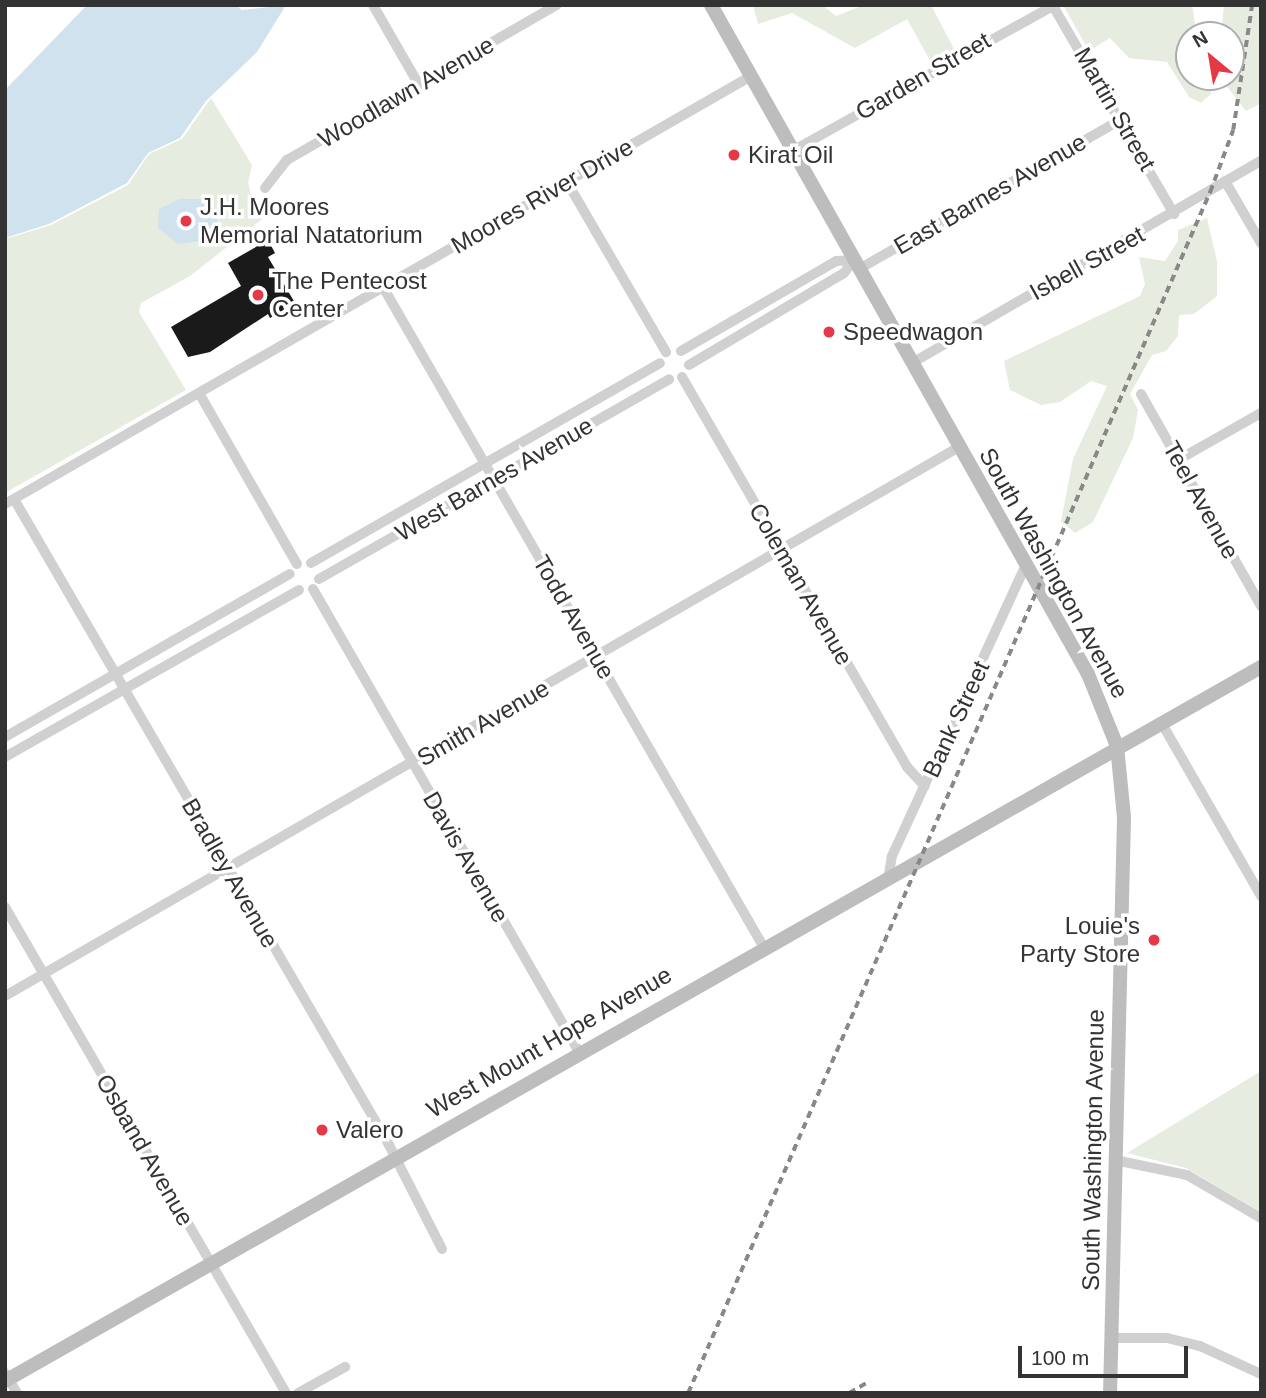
<!DOCTYPE html>
<style>
body{margin:0}
#map{position:relative;width:1266px;height:1398px;overflow:hidden;background:#fff;font-family:Arial,sans-serif}
div>[style]{position:absolute}
.green>*{inset:0;background:#e6ecdf}
.water>*{inset:0;background:#cfe2ee}
.building>*{inset:0;background:#1a1a1a}
.street>*{height:10px;margin:-5px;padding:0 5px;transform-origin:5px;border-radius:5px;background:#d0d0d0}
.secondary>*{height:14px;margin:-7px;padding:0 7px;transform-origin:7px;border-radius:7px;background:#bdbdbd}
.rail>*{height:3.5px;margin-top:-1.75px;transform-origin:0;background:repeating-linear-gradient(90deg,#888 0 7px,transparent 0 12px)}
.dots>*{width:19px;height:19px;translate:-50% -50%;box-sizing:border-box;border:4px solid #fff;border-radius:50%}
span{translate:-50% -50%;white-space:nowrap;text-align:center;line-height:1.15;-webkit-text-stroke:7px #fff;paint-order:stroke}
.street-label{font-size:24px;color:#333}
.poi-label{font-size:24px;color:#333}
.left{translate:0 -50%;text-align:left}
.right{translate:-100% -50%;text-align:right}
.frame{position:absolute;inset:0;border:7px solid #333;pointer-events:none}
.north{position:absolute;left:1175px;top:21px;width:70px;height:70px;box-sizing:border-box;background:#fff;border:2px solid #adadad;border-radius:50%;rotate:330deg;font-size:19px;font-weight:700;line-height:28px;text-align:center;color:#333}
.north::after{content:'';display:block;margin:auto;width:24px;height:32px;background:#e63946;clip-path:polygon(50% 0,100% 100%,50% 72%,0 100%)}
.scale{position:absolute;left:1018px;top:1346px;width:170px;height:32px;box-sizing:border-box;border:4px solid #333;border-top:0;padding-left:9px;font-size:21px;line-height:24px;white-space:nowrap;color:#333;-webkit-text-stroke:5px #fff;paint-order:stroke}
</style>
<div id="map">
<div class="green">
<i style="clip-path:polygon(753px 5px,822px 5px,836px 16px,864px 5px,931px 5px,955px 51px,932px 64px,907px 19px,855px 48px,792px 13px,758px 24px)"></i>
<i style="clip-path:polygon(1063px 5px,1192px 5px,1197px 35px,1189px 35px,1189px 77px,1212px 77px,1211px 94px,1201px 103px,1189px 97px,1167px 62px,1129px 58px,1110px 38px,1089px 51px)"></i>
<i style="clip-path:polygon(1224px 5px,1261px 5px,1261px 103px,1246px 111px,1220px 77px,1231px 77px,1231px 35px,1221px 35px)"></i>
<i style="clip-path:polygon(211px 98px,252px 165px,248px 183px,253px 201px,275px 209px,190px 276px,141px 303px,139px 312px,186px 390px,5px 493px,5px 239px,51px 225px,128px 185px,149px 154px,182px 139px)"></i>
<i style="clip-path:polygon(1207px 218px,1217px 261px,1217px 296px,1194px 314px,1179px 315px,1178px 336px,1166px 351px,1152px 355px,1130px 394px,1138px 410px,1133px 438px,1093px 522px,1075px 533px,1061px 521px,1073px 459px,1107px 386px,1091px 381px,1060px 402px,1041px 405px,1010px 390px,1004px 361px,1140px 296px,1145px 284px,1139px 257px,1165px 261px,1178px 241px,1178px 230px)"></i>
<i style="clip-path:polygon(1261px 1071px,1261px 1212px,1186px 1168px,1127px 1153px)"></i>
</div>
<div class="water">
<i style="clip-path:polygon(87px 5px,236px 5px,242px 10px,286px 5px,257px 52px,206px 101px,180px 138px,148px 153px,127px 183px,49px 224px,5px 238px,5px 90px)"></i>
<i style="clip-path:polygon(179px 199px,202px 199px,215px 210px,218px 225px,207px 240px,178px 244px,158px 228px,159px 209px)"></i>
</div>
<div class="building">
<i style="clip-path:polygon(268px 240px,275px 253px,268px 257px,295px 303px,270px 318px,268px 314px,210px 352px,188px 357px,171px 327px,241px 286px,228px 263px)"></i>
</div>
<div class="street">
<i style="left:373px;top:5px;width:92px;rotate:60.1deg"></i>
<i style="left:794px;top:150px;width:296px;rotate:-29.1deg"></i>
<i style="left:1053px;top:6px;width:241px;rotate:59.8deg"></i>
<i style="left:1225px;top:181px;width:72px;rotate:59.9deg"></i>
<i style="left:567px;top:182px;width:197px;rotate:59.8deg"></i>
<i style="left:265px;top:188px;width:36px;rotate:-52deg"></i>
<i style="left:287px;top:160px;width:311px;rotate:-29.9deg"></i>
<i style="left:859px;top:269px;width:301px;rotate:-29.7deg"></i>
<i style="left:383px;top:287px;width:761px;rotate:60.03deg"></i>
<i style="left:681px;top:351px;width:179px;rotate:-30.1deg"></i>
<i style="left:836px;top:261px;width:18px;rotate:-3deg"></i>
<i style="left:912px;top:363px;width:403px;rotate:-30.1deg"></i>
<i style="left:689px;top:365px;width:180px;rotate:-30.7deg"></i>
<i style="left:844px;top:273px;width:16px;rotate:-52deg"></i>
<i style="left:682px;top:377px;width:450px;rotate:60deg"></i>
<i style="left:907px;top:767px;width:26px;rotate:47deg"></i>
<i style="left:199px;top:393px;width:197px;rotate:60.2deg"></i>
<i style="left:1141px;top:394px;width:244px;rotate:60.5deg"></i>
<i style="left:1178px;top:460px;width:95px;rotate:-29.5deg"></i>
<i style="left:14px;top:499px;width:745px;rotate:59.85deg"></i>
<i style="left:388px;top:1143px;width:119px;rotate:63deg"></i>
<i style="left:5px;top:504px;width:860px;rotate:-29.84deg"></i>
<i style="left:311px;top:563px;width:402px;rotate:-29.8deg"></i>
<i style="left:319px;top:579px;width:403px;rotate:-29.7deg"></i>
<i style="left:313px;top:589px;width:534px;rotate:60.12deg"></i>
<i style="left:1161px;top:722px;width:201px;rotate:60.1deg"></i>
<i style="left:5px;top:737px;width:328px;rotate:-29.8deg"></i>
<i style="left:5px;top:757px;width:338px;rotate:-29.6deg"></i>
<i style="left:889px;top:874px;width:18px;rotate:-81deg"></i>
<i style="left:892px;top:856px;width:321px;rotate:-65.3deg"></i>
<i style="left:5px;top:907px;width:561px;rotate:59.96deg"></i>
<i style="left:5px;top:996px;width:1101px;rotate:-29.92deg"></i>
<i style="left:1115px;top:1160px;width:74px;rotate:11.8deg"></i>
<i style="left:1187px;top:1175px;width:86px;rotate:30.2deg"></i>
<i style="left:1111px;top:1338px;width:56px"></i>
<i style="left:1167px;top:1338px;width:34px;rotate:14deg"></i>
<i style="left:1200px;top:1346px;width:67px;rotate:24.7deg"></i>
<i style="left:5px;top:1373px;width:23px;rotate:59deg"></i>
<i style="left:298px;top:1393px;width:54px;rotate:-29deg"></i>
</div>
<div class="secondary">
<i style="left:711px;top:5px;width:768px;rotate:60.6deg"></i>
<i style="left:1088px;top:674px;width:78px;rotate:68.1deg"></i>
<i style="left:1117px;top:746px;width:72px;rotate:84.4deg"></i>
<i style="left:1124px;top:818px;width:575px;rotate:91.39deg"></i>
<i style="left:5px;top:1381px;width:1445px;rotate:-29.62deg"></i>
</div>
<div class="rail">
<i style="left:688px;top:1393px;width:1310px;rotate:-66.51deg"></i>
<i style="left:1210px;top:192px;width:66px;rotate:-69.6deg"></i>
<i style="left:1233px;top:130px;width:126px;rotate:-81.4deg"></i>
<i style="left:849px;top:1393px;width:24px;rotate:-30deg"></i>
</div>
<div class="dots">
<i style="left:734px;top:155px;background:#e63946"></i>
<i style="left:186px;top:221px;background:#e63946"></i>
<i style="left:258px;top:295px;background:#e63946"></i>
<i style="left:829px;top:332px;background:#e63946"></i>
<i style="left:1154px;top:940px;background:#e63946"></i>
<i style="left:322px;top:1130px;background:#e63946"></i>
</div>
<div class="street-label">
<span style="left:923px;top:76px;rotate:-30deg">Garden Street</span>
<span style="left:406px;top:92px;rotate:-30deg">Woodlawn Avenue</span>
<span style="left:1115px;top:109px;rotate:60deg">Martin Street</span>
<span style="left:990px;top:194px;rotate:-30deg">East Barnes Avenue</span>
<span style="left:542px;top:196px;rotate:-30deg">Moores River Drive</span>
<span style="left:1087px;top:263px;rotate:-29deg">Isbell Street</span>
<span style="left:494px;top:479px;rotate:-30deg">West Barnes Avenue</span>
<span style="left:1201px;top:500px;rotate:61deg">Teel Avenue</span>
<span style="left:1054px;top:573px;rotate:61deg">South Washington Avenue</span>
<span style="left:801px;top:584px;rotate:60deg">Coleman Avenue</span>
<span style="left:574px;top:617px;rotate:60deg">Todd Avenue</span>
<span style="left:956px;top:719px;rotate:-65deg">Bank Street</span>
<span style="left:483px;top:723px;rotate:-30deg">Smith Avenue</span>
<span style="left:466px;top:857px;rotate:60deg">Davis Avenue</span>
<span style="left:230px;top:873px;rotate:60deg">Bradley Avenue</span>
<span style="left:549px;top:1042px;rotate:-30deg">West Mount Hope Avenue</span>
<span style="left:145px;top:1150px;rotate:60deg">Osband Avenue</span>
<span style="left:1093px;top:1150px;rotate:-89deg">South Washington Avenue</span>
</div>
<div class="poi-label">
<span class="left" style="left:748px;top:155px">Kirat Oil</span>
<span class="left" style="left:200px;top:221px">J.H. Moores<br>Memorial Natatorium</span>
<span class="left" style="left:272px;top:295px">The Pentecost<br>Center</span>
<span class="left" style="left:843px;top:332px">Speedwagon</span>
<span class="right" style="left:1140px;top:940px">Louie's<br>Party Store</span>
<span class="left" style="left:336px;top:1130px">Valero</span>
</div>
<div class="frame"></div>
<div class="north">N</div>
<div class="scale">100 m</div>
</div>
